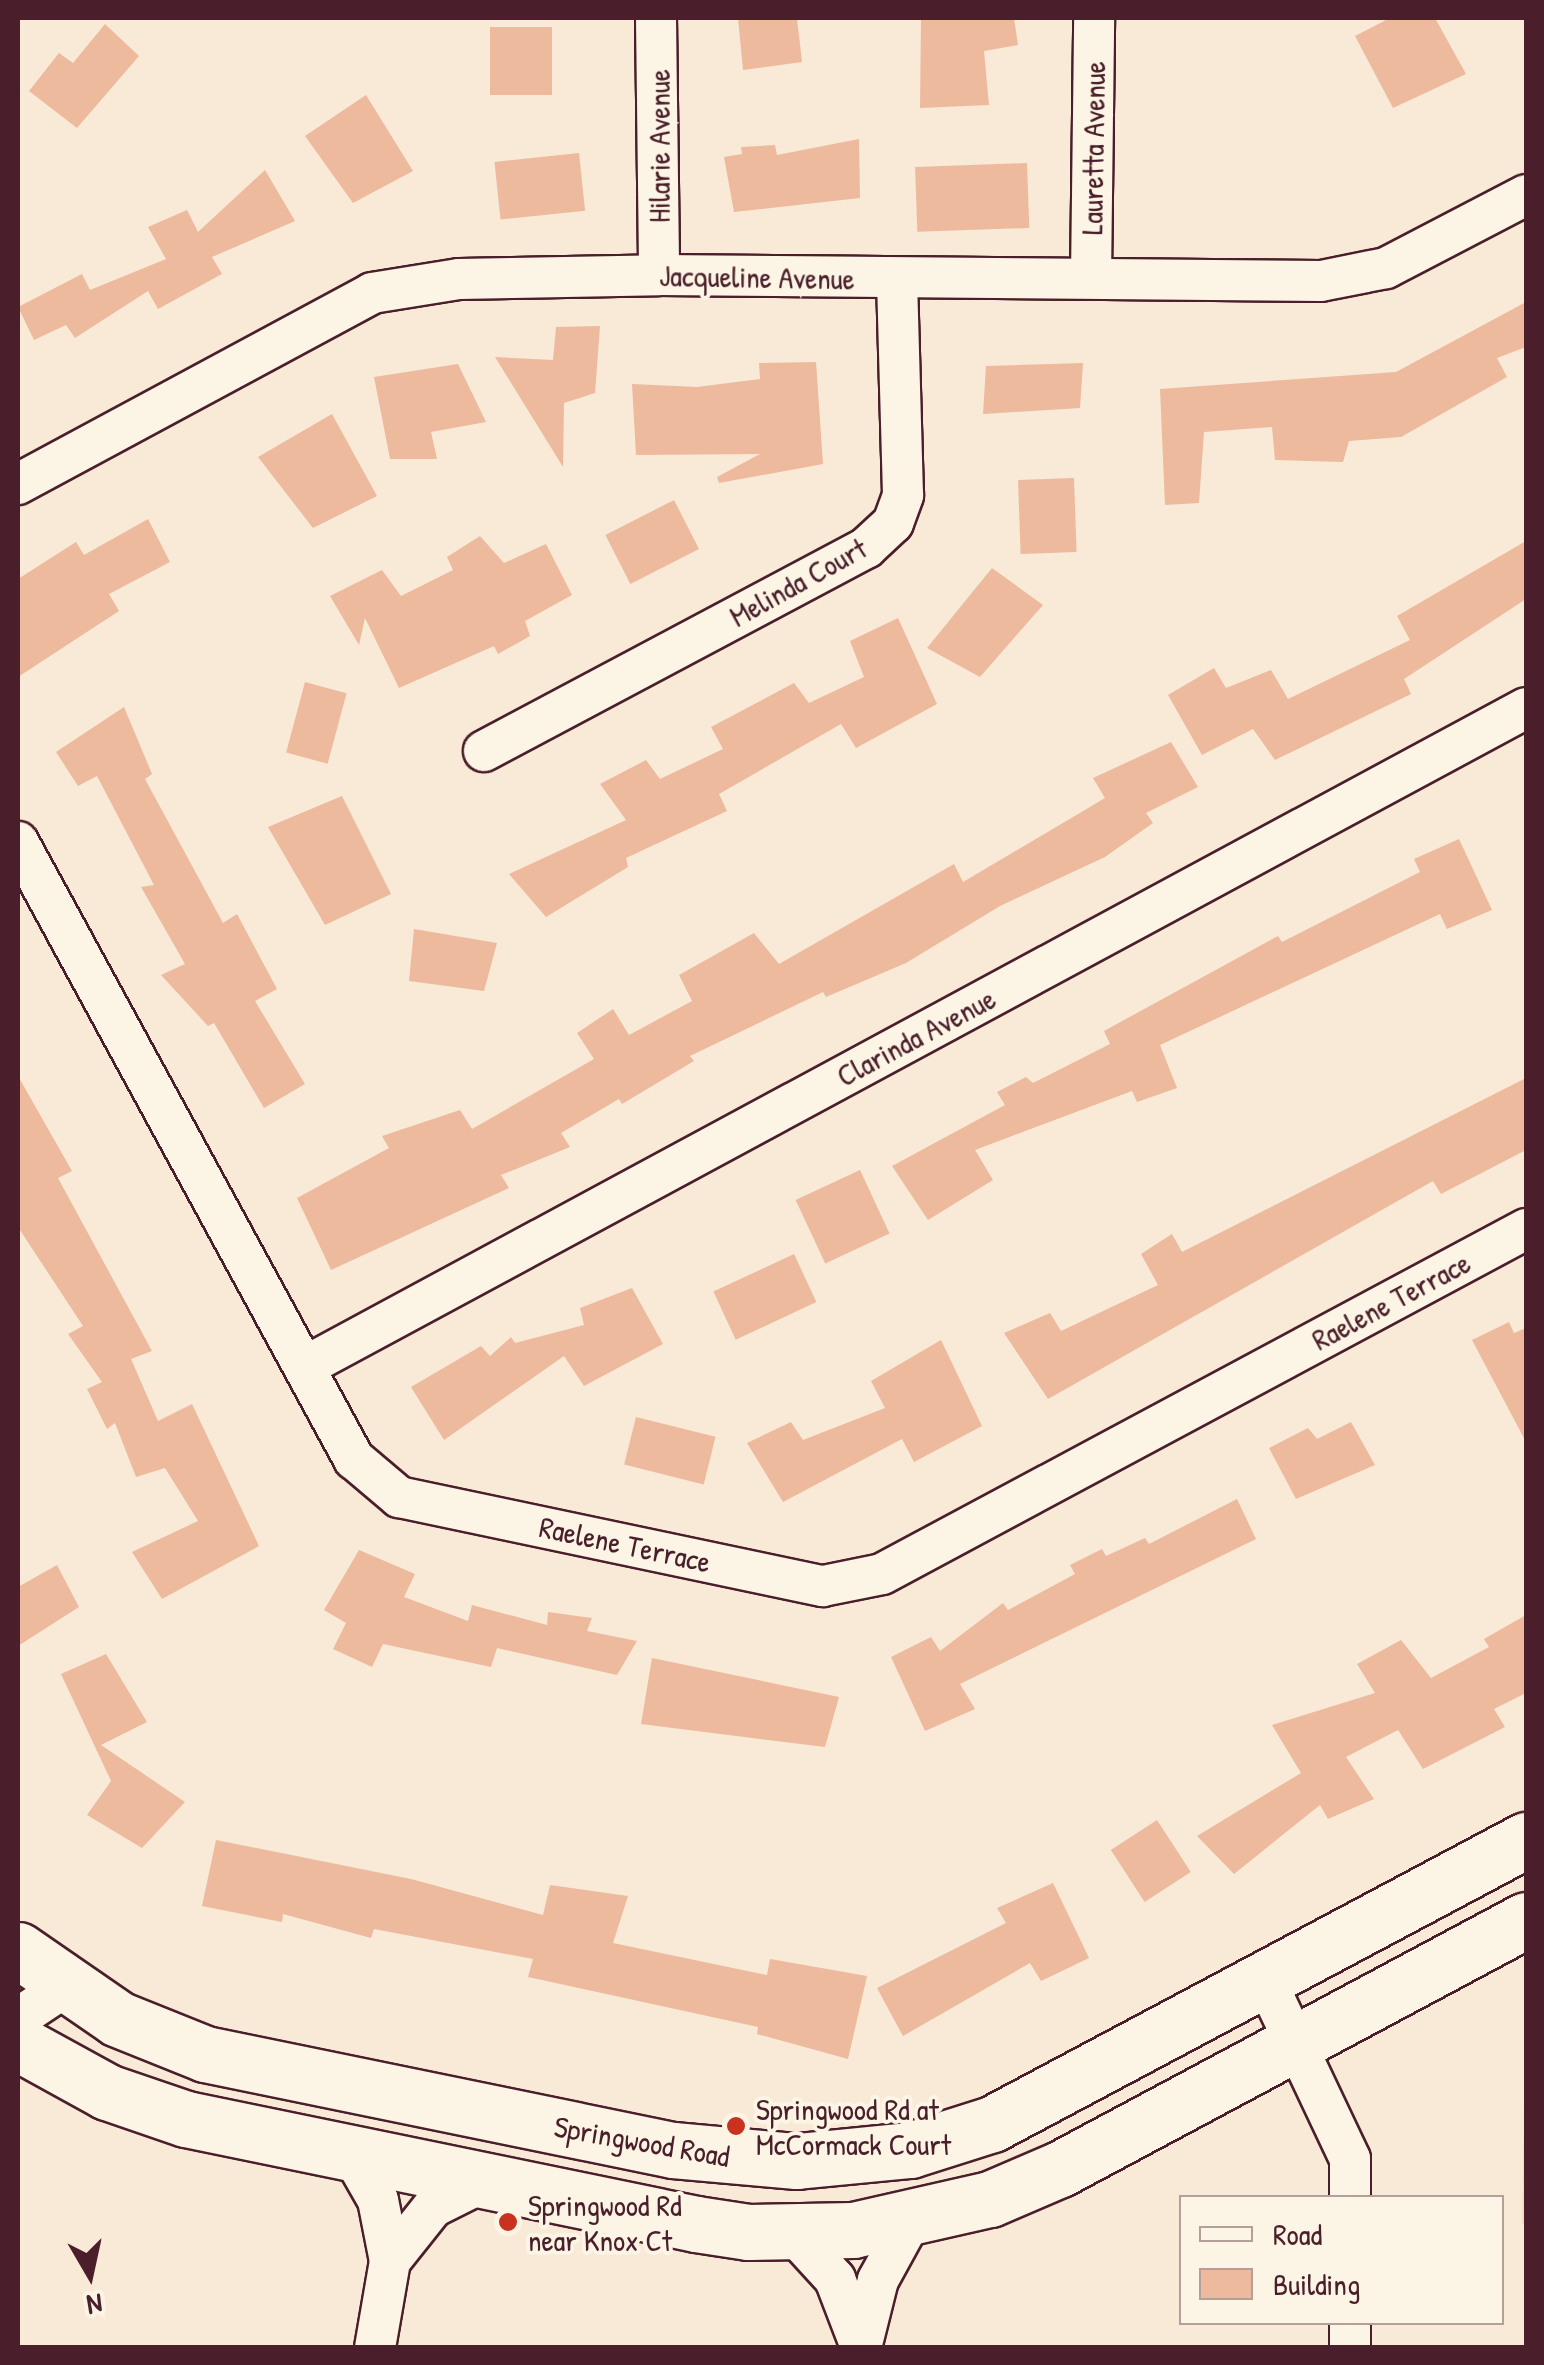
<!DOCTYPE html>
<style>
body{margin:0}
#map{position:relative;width:1544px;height:2365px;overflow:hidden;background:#f9e9d7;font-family:"Patrick Hand",sans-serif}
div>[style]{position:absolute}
.built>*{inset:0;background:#f5dbc6}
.building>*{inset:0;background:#edba9e;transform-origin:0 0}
.roads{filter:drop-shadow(2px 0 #4a1f2b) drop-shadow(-2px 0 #4a1f2b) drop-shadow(0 2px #4a1f2b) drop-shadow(0 -2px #4a1f2b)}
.street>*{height:40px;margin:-20px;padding:0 20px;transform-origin:20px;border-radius:20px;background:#fcf5e5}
.secondary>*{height:55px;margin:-27.5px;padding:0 27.5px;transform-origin:27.5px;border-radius:27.5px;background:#fcf5e5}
.dots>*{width:28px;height:28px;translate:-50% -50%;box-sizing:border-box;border:5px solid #fcf5e5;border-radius:50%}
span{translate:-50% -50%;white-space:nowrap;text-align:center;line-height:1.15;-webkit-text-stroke:8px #fcf5e5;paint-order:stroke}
.street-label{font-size:30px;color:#4a1f2b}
.poi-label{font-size:30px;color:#4a1f2b}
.left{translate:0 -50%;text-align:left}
.frame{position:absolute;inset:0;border:20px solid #4a1f2b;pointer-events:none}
.legend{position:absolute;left:1179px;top:2195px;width:325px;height:130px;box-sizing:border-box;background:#fcf5e5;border:2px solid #b59f9b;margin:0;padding:12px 18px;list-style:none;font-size:30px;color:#4a1f2b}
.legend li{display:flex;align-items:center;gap:20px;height:50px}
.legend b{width:50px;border:2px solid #b59f9b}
.north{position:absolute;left:40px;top:2225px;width:100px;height:100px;-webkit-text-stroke:8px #fcf5e5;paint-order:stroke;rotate:171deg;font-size:28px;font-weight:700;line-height:40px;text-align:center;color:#4a1f2b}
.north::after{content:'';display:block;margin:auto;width:35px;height:45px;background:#4a1f2b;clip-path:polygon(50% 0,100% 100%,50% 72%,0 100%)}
</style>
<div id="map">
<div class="built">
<i style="clip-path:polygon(1526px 1986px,1526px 2224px,1522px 2223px)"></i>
</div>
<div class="building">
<i style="clip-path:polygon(738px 18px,797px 18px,802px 62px,743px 70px)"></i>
<i style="clip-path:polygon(921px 18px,1014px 18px,1018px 45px,984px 51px,989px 105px,920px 108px)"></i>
<i style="clip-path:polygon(1390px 18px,1435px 18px,1466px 74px,1393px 108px,1355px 36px)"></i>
<i style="clip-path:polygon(105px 24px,139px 56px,77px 128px,29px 91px,59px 53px,73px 63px)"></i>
<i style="left:490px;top:27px;width:62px;height:68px"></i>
<i style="clip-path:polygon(366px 95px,413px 171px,353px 203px,305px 136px)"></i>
<i style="clip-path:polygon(859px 139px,860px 198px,734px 212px,724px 157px,742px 154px,741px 147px,775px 145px,777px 155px)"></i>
<i style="left:579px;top:153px;width:58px;height:85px;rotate:84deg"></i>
<i style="left:1027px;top:163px;width:65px;height:112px;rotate:88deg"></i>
<i style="clip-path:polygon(265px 170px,295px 221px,212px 257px,222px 274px,158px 309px,148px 291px,75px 338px,66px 325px,34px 340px,18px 307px,82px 274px,90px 290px,166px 259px,148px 227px,187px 210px,198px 232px)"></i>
<i style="clip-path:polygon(1526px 302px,1526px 347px,1497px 358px,1507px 377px,1401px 437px,1349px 441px,1343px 462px,1275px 460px,1272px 427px,1204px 432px,1199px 503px,1165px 505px,1160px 389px,1396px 372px)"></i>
<i style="clip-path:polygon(600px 326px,595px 393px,564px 403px,563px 467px,495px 357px,553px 360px,556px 327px)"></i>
<i style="clip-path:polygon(816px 362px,823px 464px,719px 483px,717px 477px,760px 454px,636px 455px,632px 384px,697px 387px,760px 379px,759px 363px)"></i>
<i style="clip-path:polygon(1083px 363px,1080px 408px,983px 414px,986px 366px)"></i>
<i style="clip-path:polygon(458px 364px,486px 422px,431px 432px,437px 459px,390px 459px,374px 377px)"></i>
<i style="clip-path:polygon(332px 414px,377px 496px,313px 528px,258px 457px)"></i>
<i style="left:1074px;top:478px;width:74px;height:56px;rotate:88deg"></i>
<i style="left:674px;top:500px;width:55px;height:77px;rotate:63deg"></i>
<i style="clip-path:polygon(148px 519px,170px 562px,109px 594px,119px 611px,18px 677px,18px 579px,76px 542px,84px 555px)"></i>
<i style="clip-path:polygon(480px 536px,504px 563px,546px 544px,572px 595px,525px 621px,530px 636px,498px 654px,494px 646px,399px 688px,365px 618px,359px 645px,330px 596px,382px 570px,401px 596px,453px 570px,447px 557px)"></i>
<i style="clip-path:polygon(1526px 541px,1526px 599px,1404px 679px,1411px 694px,1275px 760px,1253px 729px,1202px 755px,1168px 695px,1214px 668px,1226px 688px,1271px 670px,1288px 699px,1410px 640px,1397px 616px)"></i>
<i style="clip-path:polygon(992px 568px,1043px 605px,980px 677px,927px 648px)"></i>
<i style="clip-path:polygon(898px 618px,937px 704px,856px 748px,841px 724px,719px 794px,727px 811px,626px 858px,628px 867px,546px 917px,509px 874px,626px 820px,600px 784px,646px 760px,660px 779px,723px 749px,711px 727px,794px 683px,809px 703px,864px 677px,850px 641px)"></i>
<i style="left:305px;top:682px;width:43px;height:73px;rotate:15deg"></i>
<i style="clip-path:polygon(124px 707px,152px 774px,145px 779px,223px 923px,237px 914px,277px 989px,255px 1001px,305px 1084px,264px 1108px,214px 1023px,208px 1026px,161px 975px,185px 964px,141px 887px,154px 885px,97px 776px,78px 786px,56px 752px)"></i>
<i style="clip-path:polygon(1171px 742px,1198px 787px,1146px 813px,1153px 823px,1105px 857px,1000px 906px,906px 963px,826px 997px,823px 992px,690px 1056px,694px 1061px,622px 1104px,619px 1099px,561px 1133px,570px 1147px,501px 1175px,509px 1188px,331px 1270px,297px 1198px,389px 1148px,382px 1136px,460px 1110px,472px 1129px,594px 1059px,577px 1033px,613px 1009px,629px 1035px,692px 1001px,679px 975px,754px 933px,779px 964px,954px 864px,963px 882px,1105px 798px,1093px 778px)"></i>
<i style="clip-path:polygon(342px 796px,391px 894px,325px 925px,268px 827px)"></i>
<i style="clip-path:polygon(1459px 839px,1492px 910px,1447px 929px,1440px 914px,1160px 1045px,1177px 1088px,1137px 1102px,1132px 1091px,975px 1150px,993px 1180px,928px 1220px,892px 1166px,1005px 1105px,997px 1092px,1026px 1077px,1033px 1083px,1110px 1044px,1104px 1031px,1278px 936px,1282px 942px,1420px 872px,1414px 859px)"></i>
<i style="clip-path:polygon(414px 929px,497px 943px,484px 991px,409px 981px)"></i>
<i style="clip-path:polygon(18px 1076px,72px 1171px,58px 1178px,152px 1351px,131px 1359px,158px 1421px,192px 1404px,259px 1546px,162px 1599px,132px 1552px,198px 1521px,165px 1468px,136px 1477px,115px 1423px,107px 1429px,87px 1389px,102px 1382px,68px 1334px,83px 1326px,18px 1227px)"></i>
<i style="clip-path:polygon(1526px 1078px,1526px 1150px,1441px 1194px,1433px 1181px,1048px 1399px,1004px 1333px,1050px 1313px,1061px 1331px,1158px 1285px,1141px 1254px,1172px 1234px,1182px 1252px)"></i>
<i style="left:860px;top:1170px;width:70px;height:71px;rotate:65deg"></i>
<i style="left:794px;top:1254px;width:53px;height:89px;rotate:65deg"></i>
<i style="clip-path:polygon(632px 1288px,663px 1344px,584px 1386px,564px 1356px,444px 1440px,411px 1387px,481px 1346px,490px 1356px,511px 1337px,515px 1343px,584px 1325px,580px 1308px)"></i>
<i style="clip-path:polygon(1509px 1322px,1514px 1333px,1526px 1328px,1526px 1442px,1472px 1340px)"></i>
<i style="clip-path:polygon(941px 1340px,982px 1426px,914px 1462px,902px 1439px,783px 1502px,747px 1443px,791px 1422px,803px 1440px,885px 1408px,871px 1381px)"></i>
<i style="left:636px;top:1417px;width:82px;height:49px;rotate:14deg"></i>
<i style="clip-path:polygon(1351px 1422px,1375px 1465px,1296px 1499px,1269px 1448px,1308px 1428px,1317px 1439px)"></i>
<i style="clip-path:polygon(1237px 1499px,1256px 1539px,960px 1684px,975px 1709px,925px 1731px,891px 1657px,931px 1637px,940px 1651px,1003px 1603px,1008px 1610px,1075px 1574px,1070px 1565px,1102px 1549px,1106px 1556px,1145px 1538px,1149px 1544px)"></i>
<i style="clip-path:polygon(359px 1550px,415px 1574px,404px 1597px,468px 1621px,472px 1605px,547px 1625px,548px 1612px,592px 1618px,587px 1631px,637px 1641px,617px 1675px,497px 1648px,491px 1667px,383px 1644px,372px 1667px,333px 1649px,346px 1623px,324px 1610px)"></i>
<i style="clip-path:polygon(57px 1565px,79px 1607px,18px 1646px,18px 1587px)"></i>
<i style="clip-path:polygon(1526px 1615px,1526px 1693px,1494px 1709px,1505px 1727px,1423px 1769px,1398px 1730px,1346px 1757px,1374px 1799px,1328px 1819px,1320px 1805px,1234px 1874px,1197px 1836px,1301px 1773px,1272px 1725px,1375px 1693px,1357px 1664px,1401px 1640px,1431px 1678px,1489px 1647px,1484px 1639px)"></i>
<i style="clip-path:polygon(106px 1654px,147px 1722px,101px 1745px,185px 1802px,142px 1848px,87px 1815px,111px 1781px,61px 1674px)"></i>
<i style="clip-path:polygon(652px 1658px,839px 1697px,825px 1747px,641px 1724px)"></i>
<i style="left:1157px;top:1820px;width:62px;height:55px;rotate:57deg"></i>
<i style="clip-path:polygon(216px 1840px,411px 1879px,543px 1915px,550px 1885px,628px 1896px,613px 1943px,767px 1975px,770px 1959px,867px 1976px,848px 2059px,757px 2034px,758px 2027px,528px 1977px,533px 1959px,374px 1929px,371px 1938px,283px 1914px,282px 1922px,202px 1906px)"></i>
<i style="clip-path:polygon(1053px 1883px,1089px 1958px,1041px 1981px,1030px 1963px,903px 2036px,877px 1988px,1006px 1923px,997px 1908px)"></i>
</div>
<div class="roads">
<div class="street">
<i style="left:656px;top:18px;width:257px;rotate:89.3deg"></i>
<i style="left:1091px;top:278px;width:260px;rotate:-89.3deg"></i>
<i style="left:18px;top:484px;width:402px;rotate:-28.3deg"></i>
<i style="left:372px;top:293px;width:88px;rotate:-9.1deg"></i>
<i style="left:459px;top:279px;width:200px;rotate:-1.1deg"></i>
<i style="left:659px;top:275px;width:662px;rotate:0.52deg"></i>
<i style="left:1321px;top:281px;width:66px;rotate:-11.3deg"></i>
<i style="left:1386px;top:268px;width:158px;rotate:-27.5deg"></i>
<i style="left:484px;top:751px;width:433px;rotate:-28deg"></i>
<i style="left:866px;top:548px;width:37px;rotate:-43deg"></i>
<i style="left:893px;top:523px;width:30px;rotate:-70deg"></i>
<i style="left:903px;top:495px;width:215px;rotate:-91.6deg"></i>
<i style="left:18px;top:842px;width:703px;rotate:61.43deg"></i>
<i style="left:354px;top:1459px;width:59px;rotate:40.2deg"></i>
<i style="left:399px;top:1497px;width:433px;rotate:11.9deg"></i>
<i style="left:823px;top:1586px;width:60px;rotate:-11.5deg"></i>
<i style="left:882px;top:1574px;width:731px;rotate:-28.18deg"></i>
<i style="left:306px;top:1366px;width:1386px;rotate:-28.34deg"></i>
<i style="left:1265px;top:1979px;width:199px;rotate:64.7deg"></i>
<i style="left:1350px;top:2159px;width:39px;rotate:90deg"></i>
<i style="left:18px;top:2018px;width:56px;rotate:-33.4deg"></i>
<i style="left:350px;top:2151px;width:56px;rotate:60.3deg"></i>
<i style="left:378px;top:2200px;width:62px;rotate:78.9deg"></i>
<i style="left:390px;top:2261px;width:88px;rotate:99.8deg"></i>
<i style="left:792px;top:2232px;width:64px;rotate:47.5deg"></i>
<i style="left:835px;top:2279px;width:73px;rotate:69.1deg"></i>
<i style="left:390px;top:2261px;width:69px;rotate:-51.5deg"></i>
<i style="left:433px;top:2207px;width:58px;rotate:-26.6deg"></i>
<i style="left:1350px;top:2322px;width:26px;rotate:90deg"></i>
<i style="left:861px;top:2348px;width:70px;rotate:-76deg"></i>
<i style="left:878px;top:2280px;width:68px;rotate:-61.2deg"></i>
</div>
<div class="secondary">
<i style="left:18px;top:1950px;width:121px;rotate:34.6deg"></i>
<i style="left:118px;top:2019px;width:94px;rotate:21.9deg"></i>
<i style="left:205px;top:2054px;width:478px;rotate:11.6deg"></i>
<i style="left:673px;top:2150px;width:124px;rotate:5.1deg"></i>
<i style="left:797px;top:2161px;width:114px;rotate:-5.6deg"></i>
<i style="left:910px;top:2150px;width:86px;rotate:-17.6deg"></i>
<i style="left:992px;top:2124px;width:605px;rotate:-28.01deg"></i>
<i style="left:18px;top:2043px;width:102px;rotate:28.8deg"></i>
<i style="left:107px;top:2092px;width:83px;rotate:18.9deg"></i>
<i style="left:186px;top:2119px;width:521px;rotate:11.63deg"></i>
<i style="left:696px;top:2224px;width:53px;rotate:8.7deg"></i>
<i style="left:748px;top:2232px;width:105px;rotate:-1.1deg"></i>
<i style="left:853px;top:2230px;width:140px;rotate:-12.8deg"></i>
<i style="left:990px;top:2199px;width:76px;rotate:-23.2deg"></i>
<i style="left:1060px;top:2169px;width:528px;rotate:-28.12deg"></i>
</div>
</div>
<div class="dots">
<i style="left:736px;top:2126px;background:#c8321e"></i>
<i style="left:508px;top:2222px;background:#c8321e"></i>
</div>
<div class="street-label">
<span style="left:659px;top:146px;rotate:-90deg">Hilarie Avenue</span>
<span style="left:1093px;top:148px;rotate:-89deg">Lauretta Avenue</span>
<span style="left:757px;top:277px;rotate:1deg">Jacqueline Avenue</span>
<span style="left:798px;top:582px;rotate:-29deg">Melinda Court</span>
<span style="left:916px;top:1037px;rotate:-28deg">Clarinda Avenue</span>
<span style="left:1391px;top:1301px;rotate:-28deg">Raelene Terrace</span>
<span style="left:625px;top:1544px;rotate:12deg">Raelene Terrace</span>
<span style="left:642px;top:2141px;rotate:10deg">Springwood Road</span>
</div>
<div class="poi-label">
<span class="left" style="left:756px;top:2126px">Springwood Rd at<br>McCormack Court</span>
<span class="left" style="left:528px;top:2222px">Springwood Rd<br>near Knox Ct</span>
</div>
<div class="frame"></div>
<ul class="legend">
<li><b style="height:12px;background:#fcf5e5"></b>Road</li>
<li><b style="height:28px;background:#edba9e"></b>Building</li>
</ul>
<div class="north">N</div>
</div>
